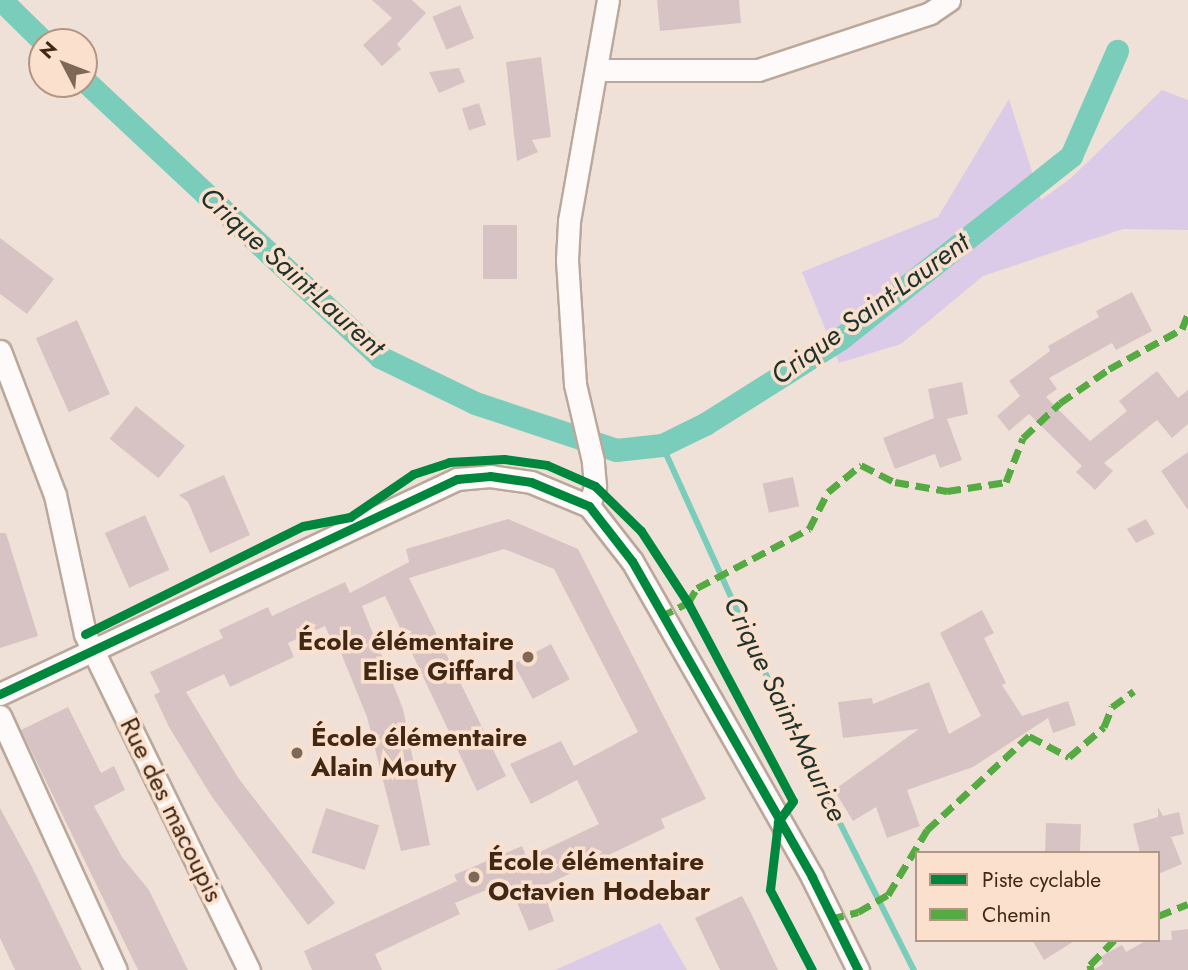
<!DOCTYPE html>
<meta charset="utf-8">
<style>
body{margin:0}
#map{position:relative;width:1188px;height:970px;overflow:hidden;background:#f0e1d8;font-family:Jost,sans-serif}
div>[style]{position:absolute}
.green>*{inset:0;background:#dccbe8}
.stream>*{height:6px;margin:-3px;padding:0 3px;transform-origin:3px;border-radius:3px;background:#7bcdbb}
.canal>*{height:23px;margin:-11.5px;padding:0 11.5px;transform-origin:11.5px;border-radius:11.5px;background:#7bcdbb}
.building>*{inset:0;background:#d8c3c4;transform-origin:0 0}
.roads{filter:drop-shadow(2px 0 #baa89b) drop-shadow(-2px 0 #baa89b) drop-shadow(0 2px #baa89b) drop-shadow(0 -2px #baa89b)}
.minor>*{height:21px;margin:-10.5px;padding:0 10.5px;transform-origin:10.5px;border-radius:10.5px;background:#fdfaf9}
.quiet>*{height:7px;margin-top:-3.5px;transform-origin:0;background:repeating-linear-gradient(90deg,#56aa42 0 14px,transparent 0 21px)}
.cycleway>*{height:9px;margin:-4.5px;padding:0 4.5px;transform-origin:4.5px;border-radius:4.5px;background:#00873e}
.dots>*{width:19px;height:19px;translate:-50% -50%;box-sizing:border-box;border:4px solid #fae0cd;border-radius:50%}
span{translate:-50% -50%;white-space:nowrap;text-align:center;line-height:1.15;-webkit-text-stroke:7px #fae0cd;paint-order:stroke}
.poi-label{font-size:26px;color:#402814;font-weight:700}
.right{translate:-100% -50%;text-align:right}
.left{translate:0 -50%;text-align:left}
.street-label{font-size:26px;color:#402814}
.water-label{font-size:28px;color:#1e332e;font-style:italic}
.legend{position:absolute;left:915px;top:851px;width:245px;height:91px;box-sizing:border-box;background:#fae0cd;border:2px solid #b09683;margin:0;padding:9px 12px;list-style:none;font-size:21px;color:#402814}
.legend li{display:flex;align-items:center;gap:14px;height:35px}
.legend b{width:35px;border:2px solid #b09683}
.north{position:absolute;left:28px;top:28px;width:70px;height:70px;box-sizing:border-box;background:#fae0cd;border:2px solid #b09683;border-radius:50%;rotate:312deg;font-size:19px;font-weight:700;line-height:28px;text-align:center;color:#402814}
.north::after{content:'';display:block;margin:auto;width:24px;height:32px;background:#7e6959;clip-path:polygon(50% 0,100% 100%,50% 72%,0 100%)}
</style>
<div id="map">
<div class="green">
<i style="clip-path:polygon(1162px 90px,1188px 100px,1188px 230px,1123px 229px,983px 276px,901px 344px,839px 363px,802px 272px,938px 217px,1009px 99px,1041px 200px,1071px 178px)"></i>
<i style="clip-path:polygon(660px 923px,687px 970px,555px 970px)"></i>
</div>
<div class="stream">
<i style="left:662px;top:445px;width:276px;rotate:65.6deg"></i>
<i style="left:776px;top:696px;width:307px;rotate:63.3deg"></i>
</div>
<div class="canal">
<i style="left:1px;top:0;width:60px;rotate:44.3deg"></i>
<i style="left:84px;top:80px;width:405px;rotate:43.1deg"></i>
<i style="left:380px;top:357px;width:106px;rotate:25.8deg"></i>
<i style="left:475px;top:403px;width:149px;rotate:18.4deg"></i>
<i style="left:616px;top:450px;width:46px;rotate:-6.2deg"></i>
<i style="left:662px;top:445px;width:48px;rotate:-26deg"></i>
<i style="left:705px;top:424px;width:160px;rotate:-32.2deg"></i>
<i style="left:840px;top:339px;width:295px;rotate:-38.4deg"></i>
<i style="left:1071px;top:156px;width:115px;rotate:-66.3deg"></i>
</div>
<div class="building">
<i style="clip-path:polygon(372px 0,412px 0,426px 13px,397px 44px,401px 49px,382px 66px,363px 45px,392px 18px)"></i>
<i style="clip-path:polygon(657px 0,739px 0,741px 23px,660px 31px)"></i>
<i style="left:460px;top:5px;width:36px;height:30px;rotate:67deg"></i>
<i style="clip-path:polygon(541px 57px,551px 137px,532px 140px,538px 152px,517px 161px,506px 62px)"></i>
<i style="clip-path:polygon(459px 68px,465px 82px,439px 93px,429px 72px)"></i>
<i style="left:479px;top:103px;width:23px;height:18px;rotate:72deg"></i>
<i style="left:483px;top:225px;width:34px;height:54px"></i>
<i style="clip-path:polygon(0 238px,54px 279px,27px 314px,0 294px)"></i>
<i style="clip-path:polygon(1132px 292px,1152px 331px,1116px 350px,1112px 343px,1049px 378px,1057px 389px,1046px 397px,1090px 441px,1127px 411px,1119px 401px,1157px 371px,1178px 398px,1188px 390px,1188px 424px,1172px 438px,1157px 420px,1104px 463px,1113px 471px,1095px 490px,1076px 472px,1082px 466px,1029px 414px,1009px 431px,997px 416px,1020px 396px,1009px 381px,1050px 351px,1048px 346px,1099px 317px,1096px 311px)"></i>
<i style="left:77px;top:320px;width:81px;height:45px;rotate:66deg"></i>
<i style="clip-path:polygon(962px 382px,968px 414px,947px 419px,962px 460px,940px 468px,935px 454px,895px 469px,883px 438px,934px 418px,928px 389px)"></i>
<i style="left:136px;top:406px;width:63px;height:42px;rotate:39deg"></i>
<i style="clip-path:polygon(1188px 452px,1188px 510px,1161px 471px)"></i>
<i style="clip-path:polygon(224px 475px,250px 535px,210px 553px,188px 502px,179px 495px)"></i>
<i style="left:793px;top:477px;width:30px;height:31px;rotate:78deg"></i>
<i style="left:145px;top:515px;width:60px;height:44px;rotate:66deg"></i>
<i style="clip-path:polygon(508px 519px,578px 549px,706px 799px,661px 819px,665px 828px,542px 887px,554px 921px,529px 931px,508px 881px,455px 903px,460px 914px,375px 954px,382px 970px,312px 970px,304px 951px,457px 881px,454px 875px,522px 846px,527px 858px,599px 824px,577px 780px,531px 804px,510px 764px,561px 741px,574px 766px,638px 732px,554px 569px,504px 549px,409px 578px,506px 776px,477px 791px,385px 596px,362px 606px,403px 709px,430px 845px,401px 851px,367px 717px,339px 648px,335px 649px,325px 626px,288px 643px,294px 657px,230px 687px,224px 674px,186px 692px,239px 779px,335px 903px,308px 925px,212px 797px,169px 727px,154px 695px,160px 692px,150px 672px,223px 638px,219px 630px,268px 607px,272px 616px,345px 582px,350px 593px,409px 562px,406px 549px)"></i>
<i style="clip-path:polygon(1146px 519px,1155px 534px,1136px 543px,1127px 529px)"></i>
<i style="clip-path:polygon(0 533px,6px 533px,38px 636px,0 648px)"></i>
<i style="clip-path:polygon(982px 610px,994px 633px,984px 638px,1006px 683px,1002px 685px,1022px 716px,1068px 701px,1076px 725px,1053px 733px,1048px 718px,973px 767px,907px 790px,920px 826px,887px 838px,876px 807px,853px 821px,834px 790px,919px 729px,843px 738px,838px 702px,872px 698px,873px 704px,929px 682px,949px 734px,981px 716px,940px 633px)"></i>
<i style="left:551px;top:644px;width:40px;height:42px;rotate:62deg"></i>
<i style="clip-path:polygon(68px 707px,101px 773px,114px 766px,125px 790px,94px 806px,122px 857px,149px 890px,188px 970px,138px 970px,21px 730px)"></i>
<i style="clip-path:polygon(1158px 807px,1163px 816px,1179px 812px,1184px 834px,1171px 837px,1182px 864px,1158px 874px,1158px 853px,1140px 853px,1133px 824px,1158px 817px)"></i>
<i style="clip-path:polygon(0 808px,32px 867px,82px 970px,15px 970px,0 938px)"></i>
<i style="left:326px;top:808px;width:56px;height:47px;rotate:18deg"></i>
<i style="left:1046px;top:823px;width:35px;height:30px;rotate:2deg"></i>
<i style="clip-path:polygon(742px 896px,751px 913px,778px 970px,720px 970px,695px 918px)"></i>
<i style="clip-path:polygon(1188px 929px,1188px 970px,1093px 970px,1103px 964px,1100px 957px,1122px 945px,1126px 952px,1147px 940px,1172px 940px,1171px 931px)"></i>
<i style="clip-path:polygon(1032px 940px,1076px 940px,1044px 960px)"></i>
</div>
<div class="roads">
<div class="minor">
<i style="left:597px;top:70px;width:161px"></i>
<i style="left:758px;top:70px;width:181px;rotate:-18.3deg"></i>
<i style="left:930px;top:13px;width:23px;rotate:-34deg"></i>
<i style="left:0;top:351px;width:154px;rotate:69.1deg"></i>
<i style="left:55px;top:495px;width:142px;rotate:77.8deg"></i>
<i style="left:85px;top:634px;width:374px;rotate:64deg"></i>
<i style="left:589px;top:506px;width:21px;rotate:-73deg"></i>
<i style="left:595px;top:486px;width:25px;rotate:-95deg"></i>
<i style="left:593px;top:461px;width:79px;rotate:-103.2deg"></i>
<i style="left:575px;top:384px;width:124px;rotate:-93.7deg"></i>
<i style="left:567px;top:260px;width:39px;rotate:-87deg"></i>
<i style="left:569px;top:221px;width:224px;rotate:-80deg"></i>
<i style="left:0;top:694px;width:505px;rotate:-25.2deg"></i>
<i style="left:457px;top:479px;width:33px;rotate:-5deg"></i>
<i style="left:490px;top:476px;width:41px;rotate:8.3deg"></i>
<i style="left:531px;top:482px;width:63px;rotate:22.5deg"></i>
<i style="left:589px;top:506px;width:70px;rotate:52deg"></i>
<i style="left:632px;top:561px;width:364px;rotate:60.3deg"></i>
<i style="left:812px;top:877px;width:104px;rotate:63.7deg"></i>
<i style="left:0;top:716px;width:279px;rotate:65.5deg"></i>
</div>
</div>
<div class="quiet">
<i style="left:660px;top:617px;width:31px;rotate:-27deg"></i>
<i style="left:688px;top:603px;width:17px;rotate:-59deg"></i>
<i style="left:697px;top:588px;width:127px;rotate:-27.8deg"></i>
<i style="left:809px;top:529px;width:42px;rotate:-62.8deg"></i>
<i style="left:828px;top:492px;width:43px;rotate:-39.3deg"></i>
<i style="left:861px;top:465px;width:38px;rotate:27deg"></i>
<i style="left:895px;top:482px;width:53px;rotate:9.8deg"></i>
<i style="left:947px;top:491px;width:60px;rotate:-8.7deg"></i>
<i style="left:1006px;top:482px;width:47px;rotate:-68.9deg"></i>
<i style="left:1023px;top:438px;width:51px;rotate:-43.4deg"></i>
<i style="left:1060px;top:403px;width:60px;rotate:-34.8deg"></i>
<i style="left:1109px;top:369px;width:83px;rotate:-28.7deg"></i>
<i style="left:1182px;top:329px;width:16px;rotate:-68deg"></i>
<i style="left:1158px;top:916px;width:32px;rotate:-22deg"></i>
<i style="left:830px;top:919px;width:29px;rotate:-14deg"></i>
<i style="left:858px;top:912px;width:34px;rotate:-30deg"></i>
<i style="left:888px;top:895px;width:76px;rotate:-59deg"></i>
<i style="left:927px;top:830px;width:139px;rotate:-42.7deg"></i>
<i style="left:1029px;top:736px;width:45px;rotate:27.7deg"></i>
<i style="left:1069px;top:757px;width:46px;rotate:-40.6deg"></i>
<i style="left:1104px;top:727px;width:22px;rotate:-68deg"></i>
<i style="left:1112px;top:707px;width:27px;rotate:-36deg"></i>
<i style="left:1091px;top:970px;width:5px;rotate:-101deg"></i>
<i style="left:1090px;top:965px;width:35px;rotate:-46deg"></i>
</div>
<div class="cycleway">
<i style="left:85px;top:634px;width:243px;rotate:-26.4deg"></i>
<i style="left:303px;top:526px;width:48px;rotate:-10.8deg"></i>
<i style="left:350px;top:517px;width:76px;rotate:-34.3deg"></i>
<i style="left:413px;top:474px;width:38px;rotate:-18deg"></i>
<i style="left:449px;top:462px;width:55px;rotate:-3.1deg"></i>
<i style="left:504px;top:459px;width:43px;rotate:7.9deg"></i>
<i style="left:547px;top:465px;width:52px;rotate:23.6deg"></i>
<i style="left:595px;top:486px;width:64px;rotate:44.4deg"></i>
<i style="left:641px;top:531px;width:86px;rotate:56.9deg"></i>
<i style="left:688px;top:603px;width:224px;rotate:62.1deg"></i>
<i style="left:793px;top:801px;width:26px;rotate:126deg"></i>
<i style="left:778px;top:822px;width:68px;rotate:96.7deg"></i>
<i style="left:770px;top:890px;width:90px;rotate:62.3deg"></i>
<i style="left:0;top:694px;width:505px;rotate:-25.2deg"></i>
<i style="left:457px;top:479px;width:33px;rotate:-5deg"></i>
<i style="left:490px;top:476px;width:41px;rotate:8.3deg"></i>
<i style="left:531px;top:482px;width:63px;rotate:22.5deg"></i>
<i style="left:589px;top:506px;width:70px;rotate:52deg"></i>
<i style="left:632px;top:561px;width:364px;rotate:60.3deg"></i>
<i style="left:812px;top:877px;width:104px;rotate:63.7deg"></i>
</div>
<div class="dots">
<i style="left:528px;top:657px;background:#7e6959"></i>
<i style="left:297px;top:753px;background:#7e6959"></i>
<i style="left:474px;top:877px;background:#7e6959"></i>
</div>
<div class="poi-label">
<span class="right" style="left:514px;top:657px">École élémentaire<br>Elise Giffard</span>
<span class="left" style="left:311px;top:753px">École élémentaire<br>Alain Mouty</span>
<span class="left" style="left:488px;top:877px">École élémentaire<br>Octavien Hodebar</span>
</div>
<div class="street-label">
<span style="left:171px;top:810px;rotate:64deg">Rue des macoupis</span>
</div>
<div class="water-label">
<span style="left:292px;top:272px;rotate:42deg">Crique Saint-Laurent</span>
<span style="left:870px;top:309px;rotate:-36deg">Crique Saint-Laurent</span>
<span style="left:785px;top:709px;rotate:64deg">Crique Saint-Maurice</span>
</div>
<ul class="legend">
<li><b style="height:9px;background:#00873e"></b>Piste cyclable</li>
<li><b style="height:9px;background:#56aa42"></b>Chemin</li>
</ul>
<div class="north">N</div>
</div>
